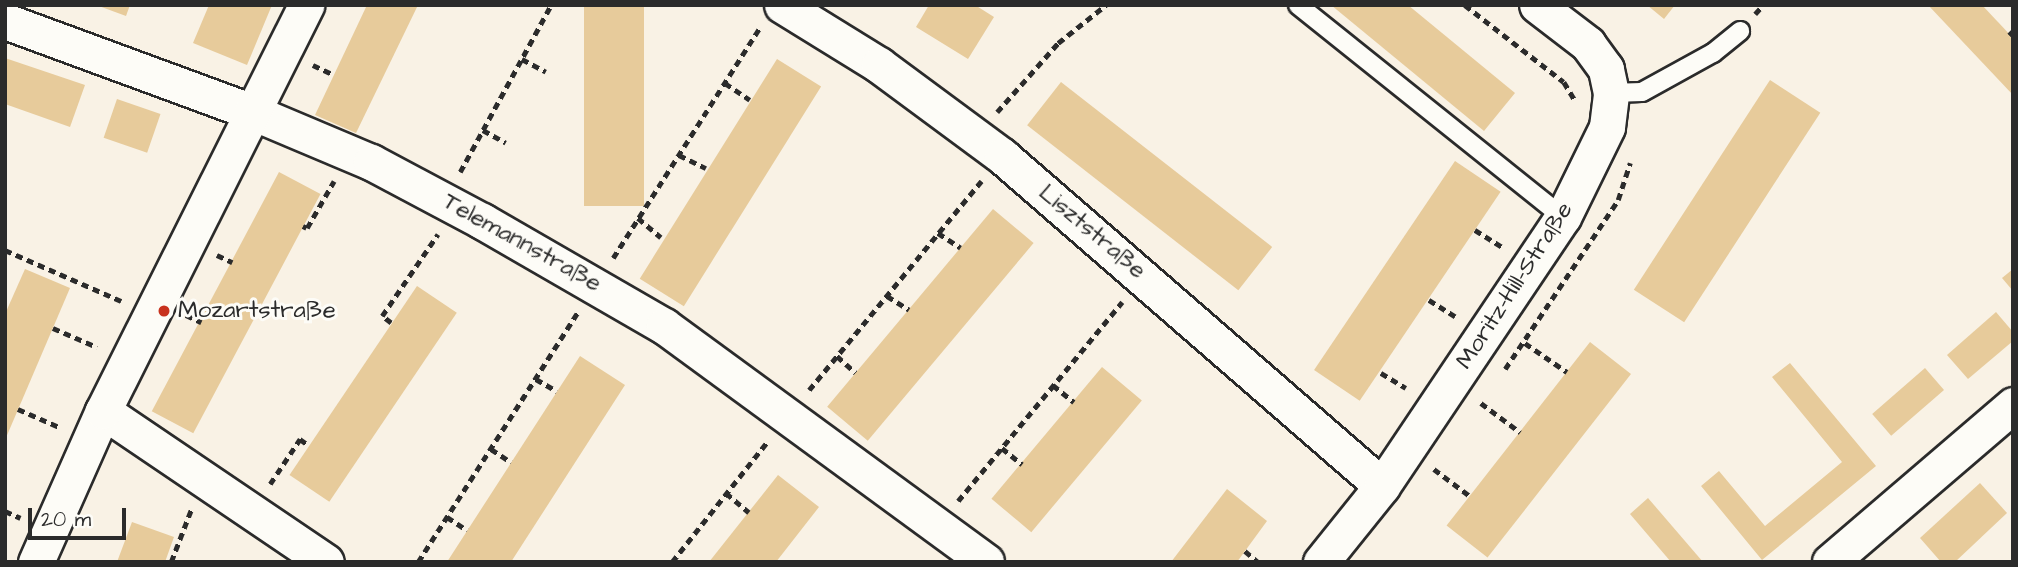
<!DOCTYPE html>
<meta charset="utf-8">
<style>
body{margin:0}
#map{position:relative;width:2018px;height:567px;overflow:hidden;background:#f9f2e5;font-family:"Architects Daughter",sans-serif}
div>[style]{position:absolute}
.building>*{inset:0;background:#e7cb9b;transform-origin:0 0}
.path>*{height:4.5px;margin-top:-2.25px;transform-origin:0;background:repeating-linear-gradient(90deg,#2b2b2b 0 7px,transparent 0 12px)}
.roads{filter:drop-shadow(2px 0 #2b2b2b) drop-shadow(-2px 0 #2b2b2b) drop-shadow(0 2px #2b2b2b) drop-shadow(0 -2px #2b2b2b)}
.service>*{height:18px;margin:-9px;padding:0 9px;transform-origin:9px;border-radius:9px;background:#fdfcf7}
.minor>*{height:35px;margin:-17.5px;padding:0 17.5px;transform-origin:17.5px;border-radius:17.5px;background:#fdfcf7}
.dots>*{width:19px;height:19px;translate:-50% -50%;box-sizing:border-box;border:4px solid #fdfcf7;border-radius:50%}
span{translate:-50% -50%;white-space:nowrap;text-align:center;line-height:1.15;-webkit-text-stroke:6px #fdfcf7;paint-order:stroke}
.street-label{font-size:24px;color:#2b2b2b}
.poi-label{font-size:24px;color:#2b2b2b}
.left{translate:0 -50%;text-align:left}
.frame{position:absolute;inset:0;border:7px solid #2b2b2b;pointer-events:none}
.scale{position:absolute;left:28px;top:508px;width:98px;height:32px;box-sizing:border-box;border:4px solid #2b2b2b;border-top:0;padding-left:9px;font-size:21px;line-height:24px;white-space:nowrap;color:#2b2b2b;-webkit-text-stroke:5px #fdfcf7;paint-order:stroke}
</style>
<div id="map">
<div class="building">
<i style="clip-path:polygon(96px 5px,130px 5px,126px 16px)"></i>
<i style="clip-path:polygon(209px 5px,272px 5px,247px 65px,193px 43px)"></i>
<i style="clip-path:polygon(367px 5px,418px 5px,356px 133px,315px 115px)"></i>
<i style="left:584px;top:5px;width:60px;height:201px"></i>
<i style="clip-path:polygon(929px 5px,975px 5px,994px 17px,968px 59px,916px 27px)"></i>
<i style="clip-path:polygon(1331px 5px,1408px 5px,1515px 93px,1484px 131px)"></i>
<i style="clip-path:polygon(1647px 5px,1675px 5px,1664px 19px)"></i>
<i style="clip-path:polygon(1928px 5px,1982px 5px,2013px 38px,2013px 95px)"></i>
<i style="clip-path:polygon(5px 58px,85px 85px,70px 127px,5px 104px)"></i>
<i style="left:777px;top:59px;width:52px;height:259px;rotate:32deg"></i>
<i style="left:1770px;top:80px;width:60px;height:250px;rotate:33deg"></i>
<i style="left:1061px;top:82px;width:268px;height:55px;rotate:38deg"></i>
<i style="left:117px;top:99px;width:46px;height:41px;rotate:19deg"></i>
<i style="left:1455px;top:161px;width:55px;height:252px;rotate:34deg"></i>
<i style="left:279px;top:172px;width:47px;height:271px;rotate:28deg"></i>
<i style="left:993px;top:209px;width:53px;height:258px;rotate:40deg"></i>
<i style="clip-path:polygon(25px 269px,70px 288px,5px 440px,5px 314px)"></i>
<i style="clip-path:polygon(2013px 269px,2013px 291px,2002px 278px)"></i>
<i style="left:417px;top:286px;width:48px;height:228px;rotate:34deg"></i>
<i style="clip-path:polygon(1996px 312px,2013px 332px,2013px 341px,1968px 379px,1947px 355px)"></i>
<i style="left:1590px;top:342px;width:52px;height:233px;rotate:38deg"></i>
<i style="clip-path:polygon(580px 356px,625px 385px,511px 562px,447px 562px)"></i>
<i style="clip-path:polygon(1790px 363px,1876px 466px,1762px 560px,1701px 486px,1719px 471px,1765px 526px,1842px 462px,1772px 377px)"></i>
<i style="left:1102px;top:367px;width:52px;height:172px;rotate:40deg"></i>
<i style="left:1925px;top:368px;width:29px;height:70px;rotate:49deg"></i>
<i style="clip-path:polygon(778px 475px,819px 507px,776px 562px,709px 562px)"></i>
<i style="clip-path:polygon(1980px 483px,2007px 513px,1955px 562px,1941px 562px,1920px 538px)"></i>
<i style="clip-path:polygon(1227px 489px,1267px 521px,1237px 562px,1171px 562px)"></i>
<i style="clip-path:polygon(1648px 498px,1703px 562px,1671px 562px,1630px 514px)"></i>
<i style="clip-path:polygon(132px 522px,174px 537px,165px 562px,117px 562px)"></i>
</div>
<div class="path">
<i style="left:1465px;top:5px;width:125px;rotate:37.9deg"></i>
<i style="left:1564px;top:82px;width:21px;rotate:59deg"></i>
<i style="left:1755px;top:14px;width:12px;rotate:-48deg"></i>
<i style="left:2009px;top:35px;width:6px;rotate:-45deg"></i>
<i style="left:522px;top:59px;width:27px;rotate:28deg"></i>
<i style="left:313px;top:65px;width:23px;rotate:25deg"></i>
<i style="left:725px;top:83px;width:30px;rotate:34deg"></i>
<i style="left:997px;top:112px;width:92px;rotate:-48.5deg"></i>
<i style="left:1058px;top:43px;width:61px;rotate:-38.4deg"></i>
<i style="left:483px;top:130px;width:26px;rotate:29deg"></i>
<i style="left:679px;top:155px;width:30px;rotate:26deg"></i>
<i style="left:460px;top:172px;width:190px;rotate:-61.4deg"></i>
<i style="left:638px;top:218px;width:30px;rotate:40deg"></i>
<i style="left:303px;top:226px;width:4px;rotate:27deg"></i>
<i style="left:307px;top:228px;width:54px;rotate:-60.1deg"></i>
<i style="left:1475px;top:230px;width:32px;rotate:32deg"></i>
<i style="left:938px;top:233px;width:27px;rotate:33deg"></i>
<i style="left:5px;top:250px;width:127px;rotate:23.7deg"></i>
<i style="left:217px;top:255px;width:17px;rotate:25deg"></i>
<i style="left:613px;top:258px;width:272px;rotate:-57.5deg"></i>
<i style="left:887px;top:296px;width:26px;rotate:32deg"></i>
<i style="left:1429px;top:300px;width:31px;rotate:32deg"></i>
<i style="left:186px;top:315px;width:17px;rotate:25deg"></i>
<i style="left:391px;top:323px;width:11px;rotate:-142deg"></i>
<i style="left:382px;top:316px;width:99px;rotate:-55.7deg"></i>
<i style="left:53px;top:328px;width:48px;rotate:23.4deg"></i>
<i style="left:1525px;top:343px;width:51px;rotate:34.6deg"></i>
<i style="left:837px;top:356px;width:25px;rotate:42deg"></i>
<i style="left:1505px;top:369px;width:203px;rotate:-56.2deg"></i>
<i style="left:1618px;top:200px;width:39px;rotate:-72deg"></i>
<i style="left:1381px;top:373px;width:29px;rotate:31deg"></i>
<i style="left:536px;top:379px;width:24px;rotate:30deg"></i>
<i style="left:1053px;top:385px;width:27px;rotate:39deg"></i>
<i style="left:809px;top:390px;width:271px;rotate:-50.5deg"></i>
<i style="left:1481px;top:403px;width:49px;rotate:36.6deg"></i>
<i style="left:18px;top:409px;width:45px;rotate:23.7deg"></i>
<i style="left:1002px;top:448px;width:26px;rotate:39deg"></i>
<i style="left:491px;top:449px;width:24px;rotate:33deg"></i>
<i style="left:1434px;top:469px;width:45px;rotate:36.9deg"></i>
<i style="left:270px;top:484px;width:54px;rotate:-56.3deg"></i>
<i style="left:300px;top:439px;width:9px;rotate:36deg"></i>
<i style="left:726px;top:493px;width:30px;rotate:40deg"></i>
<i style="left:958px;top:501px;width:258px;rotate:-50.5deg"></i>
<i style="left:5px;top:511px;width:17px;rotate:24deg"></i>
<i style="left:447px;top:517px;width:24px;rotate:33deg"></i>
<i style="left:1245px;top:551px;width:17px;rotate:40deg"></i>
<i style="left:171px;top:562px;width:56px;rotate:-69deg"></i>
<i style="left:418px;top:562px;width:297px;rotate:-57.4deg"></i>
<i style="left:672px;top:562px;width:154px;rotate:-51.6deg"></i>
</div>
<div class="roads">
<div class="service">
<i style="left:1298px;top:5px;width:339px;rotate:38.7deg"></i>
<i style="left:1611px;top:93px;width:31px;rotate:-2deg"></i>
<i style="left:1642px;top:92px;width:81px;rotate:-28.8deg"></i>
<i style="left:1713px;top:53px;width:35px;rotate:-39deg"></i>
</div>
<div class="minor">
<i style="left:782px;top:5px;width:114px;rotate:31.7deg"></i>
<i style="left:879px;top:65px;width:153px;rotate:36.5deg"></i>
<i style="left:1002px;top:156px;width:503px;rotate:40.97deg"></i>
<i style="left:5px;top:21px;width:263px;rotate:20.2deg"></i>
<i style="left:252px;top:112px;width:129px;rotate:22.8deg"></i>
<i style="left:371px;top:162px;width:126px;rotate:28deg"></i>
<i style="left:482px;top:221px;width:210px;rotate:30deg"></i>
<i style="left:664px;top:326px;width:399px;rotate:36.2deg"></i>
<i style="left:103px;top:411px;width:269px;rotate:34.1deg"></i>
<i style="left:36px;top:562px;width:165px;rotate:-66.1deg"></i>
<i style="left:103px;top:411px;width:454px;rotate:-63.4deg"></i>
<i style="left:1321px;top:562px;width:97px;rotate:-51.2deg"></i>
<i style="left:1382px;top:486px;width:324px;rotate:-56.1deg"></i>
<i style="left:1563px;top:217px;width:100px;rotate:-63.9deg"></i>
<i style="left:1607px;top:127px;width:34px;rotate:-83deg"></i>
<i style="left:1611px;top:93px;width:25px;rotate:-102deg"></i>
<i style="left:1606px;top:69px;width:31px;rotate:-126deg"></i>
<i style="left:1588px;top:44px;width:64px;rotate:-142.6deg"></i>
<i style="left:1830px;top:562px;width:241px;rotate:-40.6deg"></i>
</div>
</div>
<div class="dots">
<i style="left:164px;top:311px;background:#c8321e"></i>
</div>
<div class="street-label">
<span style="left:1092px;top:232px;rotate:40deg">Lisztstraße</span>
<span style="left:522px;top:243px;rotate:29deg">Telemannstraße</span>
<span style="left:1515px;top:286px;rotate:-57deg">Moritz-Hill-Straße</span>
</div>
<div class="poi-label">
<span class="left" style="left:178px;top:311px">Mozartstraße</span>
</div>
<div class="frame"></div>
<div class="scale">20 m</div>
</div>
